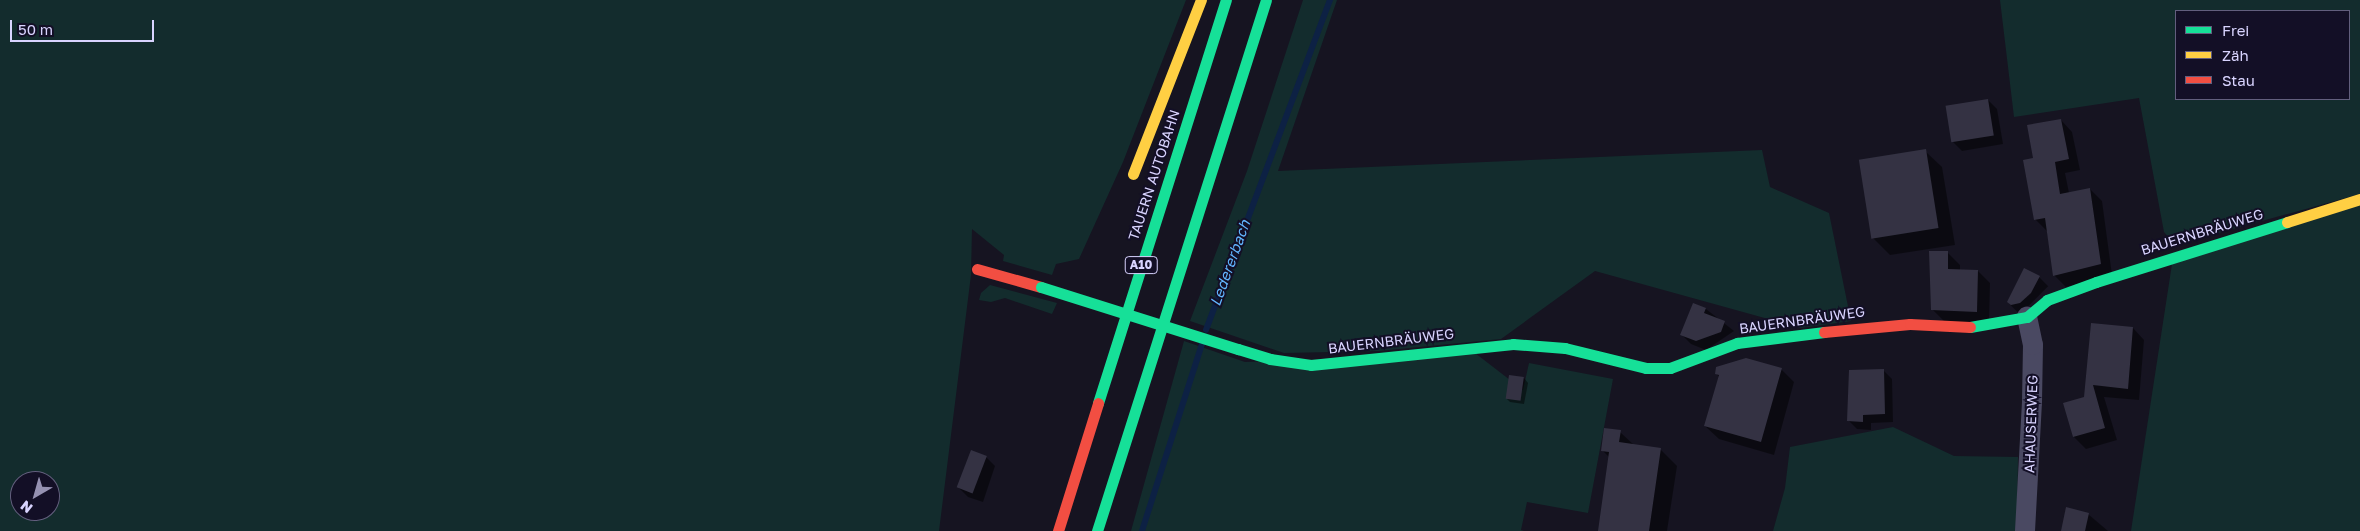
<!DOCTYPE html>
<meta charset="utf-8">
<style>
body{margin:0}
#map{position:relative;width:2360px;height:531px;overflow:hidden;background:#161421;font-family:"Golos Text",sans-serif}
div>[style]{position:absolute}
.green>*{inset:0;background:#132c2d}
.shadow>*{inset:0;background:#0007;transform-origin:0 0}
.stream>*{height:5.5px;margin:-2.75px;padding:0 2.75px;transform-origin:2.75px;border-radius:2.75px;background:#0d2144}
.building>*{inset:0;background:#343243;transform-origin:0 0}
.street>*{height:20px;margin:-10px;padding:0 10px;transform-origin:10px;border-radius:10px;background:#4a4962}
.fast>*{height:11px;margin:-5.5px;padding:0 5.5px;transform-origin:5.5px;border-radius:5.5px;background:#16e098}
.slow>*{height:11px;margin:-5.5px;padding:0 5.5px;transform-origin:5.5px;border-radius:5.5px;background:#ffcf43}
.jam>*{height:11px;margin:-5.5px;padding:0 5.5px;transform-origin:5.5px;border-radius:5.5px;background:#f24e42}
.fast-bridge>*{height:11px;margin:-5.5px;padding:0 5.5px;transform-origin:5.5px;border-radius:5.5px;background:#16e098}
span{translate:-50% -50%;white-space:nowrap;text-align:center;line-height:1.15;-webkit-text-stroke:4px #130f26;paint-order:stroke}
.shield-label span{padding:1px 4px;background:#130f26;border:1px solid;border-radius:4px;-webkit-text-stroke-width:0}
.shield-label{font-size:12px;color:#d9d4ff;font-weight:700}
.street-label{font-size:14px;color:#d9d4ff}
.water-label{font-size:15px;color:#62b6ff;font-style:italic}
.legend{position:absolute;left:2175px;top:10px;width:175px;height:90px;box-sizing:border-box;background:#130f26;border:1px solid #625e7d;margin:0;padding:6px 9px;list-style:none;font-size:15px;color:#d9d4ff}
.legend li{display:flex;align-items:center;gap:10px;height:25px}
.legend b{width:25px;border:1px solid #625e7d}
.north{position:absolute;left:10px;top:471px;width:50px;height:50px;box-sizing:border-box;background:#130f26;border:1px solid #625e7d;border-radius:50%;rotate:218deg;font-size:14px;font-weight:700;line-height:20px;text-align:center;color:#d9d4ff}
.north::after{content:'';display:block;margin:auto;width:18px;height:22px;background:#9591b1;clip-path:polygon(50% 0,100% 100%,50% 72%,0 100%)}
.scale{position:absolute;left:10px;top:20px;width:144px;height:22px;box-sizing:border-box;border:2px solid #d9d4ff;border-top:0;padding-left:6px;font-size:15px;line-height:18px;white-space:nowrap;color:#d9d4ff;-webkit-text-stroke:4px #130f26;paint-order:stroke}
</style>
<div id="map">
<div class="green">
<i style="clip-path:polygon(evenodd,0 0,1186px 0,1123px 162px,1079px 259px,1056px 264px,1052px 275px,1003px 261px,1004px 255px,972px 229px,971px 275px,939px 531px,0 531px,0 0,20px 481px,50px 481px,50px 511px,20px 511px,20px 481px)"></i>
<i style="clip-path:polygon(1303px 0,1337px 0,1278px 171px,1762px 150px,1770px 187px,1829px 213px,1851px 321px,1801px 328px,1595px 271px,1501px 339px,1379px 351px,1284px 353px,1190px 321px,1247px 171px)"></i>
<i style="clip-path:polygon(evenodd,2000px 0,2360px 0,2360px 194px,2175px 245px,2164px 232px,2139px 98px,2014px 117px,2000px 0,2176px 11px,2349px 11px,2349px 99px,2176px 99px,2176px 11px)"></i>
<i style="clip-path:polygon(2360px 204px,2360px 531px,2131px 531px,2172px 264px)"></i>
<i style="clip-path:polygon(990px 285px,1057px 303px,1052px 314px,1005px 298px,991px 302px,979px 300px,981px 293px)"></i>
<i style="clip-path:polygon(1184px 341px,1245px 362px,1475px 353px,1523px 390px,1529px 363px,1613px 379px,1588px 513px,1527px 502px,1521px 530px,1524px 531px,1131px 531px)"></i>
<i style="clip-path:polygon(1893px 427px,1954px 456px,2018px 457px,2017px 531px,1773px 531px,1785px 488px,1790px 447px)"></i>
</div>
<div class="shadow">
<i style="clip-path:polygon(1988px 100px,1997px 109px,2003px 144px,1962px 151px,1953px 142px)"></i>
<i style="clip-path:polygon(2061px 120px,2072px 132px,2080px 170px,2065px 173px,2069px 193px,2090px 189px,2102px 201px,2112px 275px,2066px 287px,2054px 275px,2047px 231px,2035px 219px,2035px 159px)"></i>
<i style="clip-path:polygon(1925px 151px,1942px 167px,1955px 245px,1890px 255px,1873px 238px)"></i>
<i style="clip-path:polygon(1948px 253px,1960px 265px,1960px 270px,1978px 271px,1990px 283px,1989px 324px,1944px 321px,1932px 309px)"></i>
<i style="left:2039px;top:277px;width:13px;height:40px;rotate:45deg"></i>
<i style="clip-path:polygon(1693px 304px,1706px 309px,1734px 331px,1706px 350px,1691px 344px,1682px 335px)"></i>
<i style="clip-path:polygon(2092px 324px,2133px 328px,2144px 340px,2139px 400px,2104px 397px,2117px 440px,2086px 449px,2074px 437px,2064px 404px,2085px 398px)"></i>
<i style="clip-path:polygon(1781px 369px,1794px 382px,1774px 455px,1719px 439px,1705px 426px,1719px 377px,1716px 373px)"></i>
<i style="clip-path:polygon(1884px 371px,1892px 379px,1893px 422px,1871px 423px,1871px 430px,1857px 429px,1849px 421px)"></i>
<i style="clip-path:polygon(1524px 378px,1528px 383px,1524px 404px,1510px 402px,1506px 398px)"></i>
<i style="clip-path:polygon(1620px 432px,1634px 445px,1661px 450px,1677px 466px,1667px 531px,1599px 531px,1610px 458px,1602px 450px)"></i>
<i style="clip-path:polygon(986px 457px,995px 466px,983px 502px,968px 497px,959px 488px)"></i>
<i style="clip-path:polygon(2088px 514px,2108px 531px,2063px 531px)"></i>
</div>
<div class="stream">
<i style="left:1206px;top:330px;width:353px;rotate:-69.4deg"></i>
<i style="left:1142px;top:531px;width:196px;rotate:-72.2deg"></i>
</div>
<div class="building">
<i style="left:1988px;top:99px;width:37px;height:43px;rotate:81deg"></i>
<i style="clip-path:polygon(2061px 119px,2069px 159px,2055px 162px,2060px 194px,2090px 188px,2101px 264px,2053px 276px,2045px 218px,2034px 220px,2023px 160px,2033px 158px,2027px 125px)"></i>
<i style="left:1926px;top:149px;width:80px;height:68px;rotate:81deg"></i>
<i style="clip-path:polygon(1929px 251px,1948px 251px,1948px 269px,1978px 270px,1977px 312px,1931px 310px)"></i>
<i style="clip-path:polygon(2024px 268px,2040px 276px,2031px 293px,2020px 303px,2011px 305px,2007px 302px)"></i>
<i style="clip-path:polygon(1693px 303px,1706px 308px,1704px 313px,1725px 321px,1721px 332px,1696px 341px,1680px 335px)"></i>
<i style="clip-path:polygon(2091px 323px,2133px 327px,2128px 389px,2093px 385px,2105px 428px,2073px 437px,2063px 403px,2084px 397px)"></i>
<i style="clip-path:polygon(1746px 358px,1782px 368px,1761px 442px,1704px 426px,1719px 375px,1715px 374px,1716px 367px)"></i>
<i style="clip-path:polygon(1884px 369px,1885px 414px,1863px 415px,1863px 422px,1847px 421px,1849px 370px)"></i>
<i style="left:1509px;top:375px;width:15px;height:24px;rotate:8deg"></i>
<i style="clip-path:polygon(1604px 428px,1621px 430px,1619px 442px,1661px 448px,1649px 531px,1598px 531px,1609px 452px,1601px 451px)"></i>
<i style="left:971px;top:450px;width:17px;height:40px;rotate:21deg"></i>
<i style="clip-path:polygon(2066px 507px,2089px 513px,2085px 531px,2061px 531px)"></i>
</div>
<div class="street">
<i style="left:2025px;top:531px;width:129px;rotate:-86.9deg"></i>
<i style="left:2032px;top:402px;width:57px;rotate:-89deg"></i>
<i style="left:2033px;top:345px;width:29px;rotate:-102deg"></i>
</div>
<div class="fast">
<i style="left:1970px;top:327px;width:58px;rotate:-10deg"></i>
<i style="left:2027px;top:317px;width:26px;rotate:-40deg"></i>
<i style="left:2047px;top:300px;width:52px;rotate:-20.2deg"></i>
<i style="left:2096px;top:282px;width:200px;rotate:-17.4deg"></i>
<i style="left:1238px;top:349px;width:34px;rotate:17deg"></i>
<i style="left:1270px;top:359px;width:41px;rotate:8.3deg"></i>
<i style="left:1311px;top:365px;width:203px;rotate:-5.9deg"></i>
<i style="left:1513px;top:344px;width:52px;rotate:4.4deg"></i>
<i style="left:1565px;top:348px;width:83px;rotate:13.9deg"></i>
<i style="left:1646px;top:368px;width:24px"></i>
<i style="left:1670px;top:368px;width:72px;rotate:-20.5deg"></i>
<i style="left:1737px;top:343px;width:88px;rotate:-7.2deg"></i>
<i style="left:1098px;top:403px;width:423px;rotate:-72.4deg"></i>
<i style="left:1097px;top:531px;width:557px;rotate:-72.35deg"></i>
</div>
<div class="slow">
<i style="left:1133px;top:174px;width:187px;rotate:-68.7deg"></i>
<i style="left:2287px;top:222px;width:77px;rotate:-17.5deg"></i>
</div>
<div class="jam">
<i style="left:977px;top:269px;width:66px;rotate:15.7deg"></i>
<i style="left:1824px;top:332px;width:86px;rotate:-5.3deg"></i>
<i style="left:1910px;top:324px;width:60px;rotate:2.9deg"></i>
<i style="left:1058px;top:531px;width:134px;rotate:-72.6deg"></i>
</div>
<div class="fast-bridge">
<i style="left:1041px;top:287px;width:207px;rotate:17.5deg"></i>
</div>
<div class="shield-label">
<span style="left:1141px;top:265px">A10</span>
</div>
<div class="street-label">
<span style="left:1154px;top:175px;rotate:-72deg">TAUERN AUTOBAHN</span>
<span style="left:2202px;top:232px;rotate:-17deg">BAUERNBRÄUWEG</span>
<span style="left:1802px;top:320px;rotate:-8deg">BAUERNBRÄUWEG</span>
<span style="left:1391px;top:341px;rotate:-7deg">BAUERNBRÄUWEG</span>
<span style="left:2031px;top:424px;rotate:-88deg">AHAUSERWEG</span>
</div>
<div class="water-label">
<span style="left:1230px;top:263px;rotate:-70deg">Ledererbach</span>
</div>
<ul class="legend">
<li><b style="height:6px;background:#16e098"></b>Frei</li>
<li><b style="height:6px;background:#ffcf43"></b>Zäh</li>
<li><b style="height:6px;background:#f24e42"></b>Stau</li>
</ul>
<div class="north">N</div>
<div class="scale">50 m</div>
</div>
